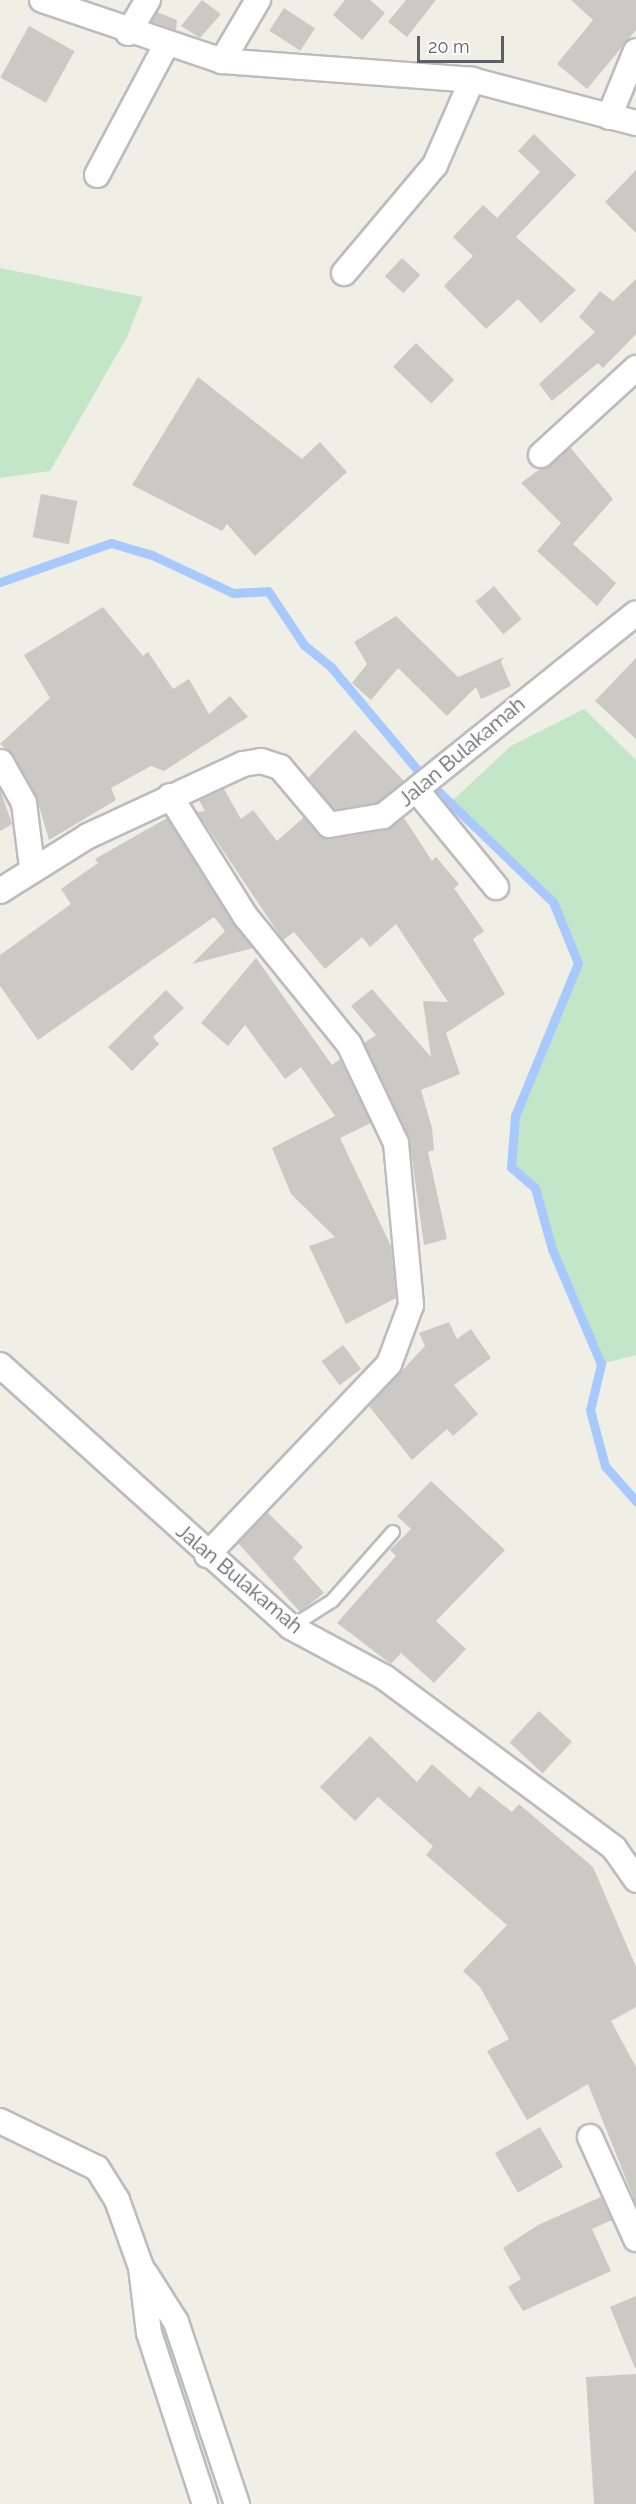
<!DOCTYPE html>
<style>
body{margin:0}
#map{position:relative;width:636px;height:2504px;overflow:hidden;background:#efefe6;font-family:Raleway,sans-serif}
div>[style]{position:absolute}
.green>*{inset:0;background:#c3e6c9}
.stream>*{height:9px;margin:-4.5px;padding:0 4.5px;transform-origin:4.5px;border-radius:4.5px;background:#a8c9fd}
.building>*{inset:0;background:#cac9c3;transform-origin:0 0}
.roads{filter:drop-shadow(2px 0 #babcc1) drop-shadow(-2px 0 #babcc1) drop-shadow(0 2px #babcc1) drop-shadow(0 -2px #babcc1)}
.service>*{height:12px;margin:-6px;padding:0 6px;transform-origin:6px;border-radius:6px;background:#fff}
.minor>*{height:24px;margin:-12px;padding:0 12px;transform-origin:12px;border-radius:12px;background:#fff}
span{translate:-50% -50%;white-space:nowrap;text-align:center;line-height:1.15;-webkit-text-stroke:4.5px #fff;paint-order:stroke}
.street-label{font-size:20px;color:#5d5f66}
.scale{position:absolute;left:417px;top:36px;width:87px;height:27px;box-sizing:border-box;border:3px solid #5d5f66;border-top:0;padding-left:8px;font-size:18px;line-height:21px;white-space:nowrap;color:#5d5f66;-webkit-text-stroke:4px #fff;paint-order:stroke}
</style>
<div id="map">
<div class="green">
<i style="clip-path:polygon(0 268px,143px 297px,127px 337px,50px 471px,0 478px)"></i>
<i style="clip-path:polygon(584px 709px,636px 760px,636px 1355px,601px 1364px,552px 1249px,535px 1188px,511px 1167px,515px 1116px,578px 963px,553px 902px,453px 800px,511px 746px)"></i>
</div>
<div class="stream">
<i style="left:0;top:582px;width:118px;rotate:-19.4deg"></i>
<i style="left:111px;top:543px;width:43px;rotate:16.3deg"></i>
<i style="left:152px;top:555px;width:89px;rotate:25.1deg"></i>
<i style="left:233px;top:593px;width:35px;rotate:-3deg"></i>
<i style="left:268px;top:591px;width:65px;rotate:56.3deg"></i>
<i style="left:304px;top:645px;width:35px;rotate:39deg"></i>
<i style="left:331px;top:667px;width:138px;rotate:50deg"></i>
<i style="left:439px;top:792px;width:158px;rotate:44deg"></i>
<i style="left:553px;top:902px;width:66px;rotate:67.7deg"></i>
<i style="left:578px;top:963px;width:165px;rotate:112.4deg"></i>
<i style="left:515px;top:1116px;width:51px;rotate:94.5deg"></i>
<i style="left:511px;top:1167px;width:32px;rotate:41deg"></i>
<i style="left:535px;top:1188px;width:63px;rotate:74.4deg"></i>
<i style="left:552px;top:1249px;width:125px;rotate:66.9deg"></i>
<i style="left:601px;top:1364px;width:47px;rotate:103.4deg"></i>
<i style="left:590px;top:1410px;width:58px;rotate:75deg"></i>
<i style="left:605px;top:1466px;width:47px;rotate:48.5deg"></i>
</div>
<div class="building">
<i style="clip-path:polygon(202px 0,221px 14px,200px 38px,181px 26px)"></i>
<i style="clip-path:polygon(345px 0,370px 0,385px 13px,362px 40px,333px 15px)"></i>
<i style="clip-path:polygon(406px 0,436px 0,407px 37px,388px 22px)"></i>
<i style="clip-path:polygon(571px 0,636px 0,636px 30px,587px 89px,557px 64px,593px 20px)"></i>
<i style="left:284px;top:8px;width:37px;height:27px;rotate:33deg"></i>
<i style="clip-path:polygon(157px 12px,177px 20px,176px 30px,151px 22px)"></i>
<i style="left:29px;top:26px;width:52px;height:59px;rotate:29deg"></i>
<i style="clip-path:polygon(534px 134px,576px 175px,516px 237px,576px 290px,541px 323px,518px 299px,486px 329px,444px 286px,473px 256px,453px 237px,483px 205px,497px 218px,540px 172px,518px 151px)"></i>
<i style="clip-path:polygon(636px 170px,636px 233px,605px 202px)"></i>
<i style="left:402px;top:258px;width:25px;height:25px;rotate:43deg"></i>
<i style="clip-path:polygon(636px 279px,636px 334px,603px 368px,598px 363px,552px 401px,539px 384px,595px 332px,579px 317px,600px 291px,613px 301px)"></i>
<i style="left:416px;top:343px;width:53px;height:33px;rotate:44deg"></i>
<i style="clip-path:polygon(198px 377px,302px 459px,320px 442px,347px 472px,255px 556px,227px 524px,222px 531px,132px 485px)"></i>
<i style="clip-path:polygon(570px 447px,613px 499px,573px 544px,616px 583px,597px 606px,537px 551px,561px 523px,521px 483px)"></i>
<i style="left:41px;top:494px;width:37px;height:44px;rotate:11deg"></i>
<i style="left:494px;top:586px;width:43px;height:24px;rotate:50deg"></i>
<i style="clip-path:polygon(103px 607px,143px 656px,148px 652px,173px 689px,189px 679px,209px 714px,230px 696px,248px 717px,164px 771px,151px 766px,111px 788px,116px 800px,49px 840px,36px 796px,13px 755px,0 744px,50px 698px,24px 655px)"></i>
<i style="clip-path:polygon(396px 616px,458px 677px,504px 657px,501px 662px,511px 686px,481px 699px,476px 687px,447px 716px,398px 668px,371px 700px,352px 683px,367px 664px,354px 642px)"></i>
<i style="clip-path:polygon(636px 658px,636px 739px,595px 701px)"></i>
<i style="clip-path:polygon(355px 730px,404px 781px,377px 803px,335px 810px,308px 778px)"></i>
<i style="clip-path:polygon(0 789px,12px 824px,0 831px)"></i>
<i style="clip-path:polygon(224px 789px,241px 819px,253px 810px,277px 841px,304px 817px,319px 835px,331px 839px,385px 830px,404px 818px,432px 861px,436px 857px,459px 884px,454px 888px,484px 931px,473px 939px,505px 994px,446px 1033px,460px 1074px,421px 1090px,432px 1128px,434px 1150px,428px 1152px,447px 1239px,424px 1245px,409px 1137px,364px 1043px,376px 1035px,351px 1006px,372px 989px,431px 1057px,423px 1001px,448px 1002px,396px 924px,370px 947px,362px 937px,325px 969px,294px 932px,283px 940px,197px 812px,205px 811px,199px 800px)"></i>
<i style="clip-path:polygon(167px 818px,253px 948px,192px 964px,225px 931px,214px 917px,38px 1040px,0 986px,0 955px,71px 904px,61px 889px,98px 863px,95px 859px)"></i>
<i style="clip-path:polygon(256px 958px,332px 1065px,340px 1059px,371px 1123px,340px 1138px,391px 1246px,396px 1298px,346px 1324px,309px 1246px,335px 1237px,291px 1194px,272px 1148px,335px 1116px,301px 1067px,285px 1079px,245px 1025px,228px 1046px,201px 1023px)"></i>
<i style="clip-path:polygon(166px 990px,184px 1008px,153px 1037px,159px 1044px,132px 1071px,108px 1047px)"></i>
<i style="clip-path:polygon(449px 1322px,457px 1339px,471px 1329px,491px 1358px,454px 1385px,478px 1414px,453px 1436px,447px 1429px,412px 1460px,369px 1406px,425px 1346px,419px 1333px)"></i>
<i style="left:343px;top:1345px;width:30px;height:27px;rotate:53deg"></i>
<i style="clip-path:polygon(431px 1481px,505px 1550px,436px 1621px,466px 1649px,434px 1683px,401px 1653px,391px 1664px,337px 1623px,396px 1556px,390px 1550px,411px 1529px,397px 1516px)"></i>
<i style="clip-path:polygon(267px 1512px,303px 1547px,293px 1558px,324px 1593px,300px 1612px,238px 1543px)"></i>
<i style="left:539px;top:1711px;width:45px;height:43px;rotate:43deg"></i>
<i style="clip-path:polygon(370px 1736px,417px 1782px,432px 1764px,470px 1798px,479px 1786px,512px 1812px,519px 1804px,593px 1867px,636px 1967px,636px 2007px,611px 2021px,636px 2067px,636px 2204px,588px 2084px,527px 2120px,487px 2051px,509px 2039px,480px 1987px,463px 1971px,507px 1925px,426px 1855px,433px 1846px,378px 1797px,355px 1821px,320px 1787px)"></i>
<i style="left:540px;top:2127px;width:46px;height:52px;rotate:60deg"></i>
<i style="clip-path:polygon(601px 2197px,612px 2220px,592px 2229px,611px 2271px,523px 2311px,508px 2287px,521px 2279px,503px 2248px,538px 2225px)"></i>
<i style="clip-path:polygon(636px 2296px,636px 2368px,635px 2368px,610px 2307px)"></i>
<i style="clip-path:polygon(636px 2374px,636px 2504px,594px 2504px,586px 2377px)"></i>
</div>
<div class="roads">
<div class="service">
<i style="left:291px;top:1627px;width:49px;rotate:-32.4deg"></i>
<i style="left:332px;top:1601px;width:92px;rotate:-48.5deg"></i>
</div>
<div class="minor">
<i style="left:42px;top:0;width:190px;rotate:18.7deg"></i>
<i style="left:222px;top:61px;width:251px;rotate:4.3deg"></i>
<i style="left:472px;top:80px;width:170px;rotate:14.7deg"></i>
<i style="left:128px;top:33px;width:39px;rotate:-59deg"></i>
<i style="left:222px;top:61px;width:71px;rotate:-59.5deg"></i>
<i style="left:609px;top:117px;width:71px;rotate:-67.8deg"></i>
<i style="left:97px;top:175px;width:147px;rotate:-62deg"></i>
<i style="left:344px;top:273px;width:141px;rotate:-49.9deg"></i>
<i style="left:435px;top:165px;width:93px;rotate:-66.5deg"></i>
<i style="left:541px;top:455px;width:129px;rotate:-42.5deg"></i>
<i style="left:1px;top:762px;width:47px;rotate:60.7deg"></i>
<i style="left:24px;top:803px;width:64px;rotate:82.9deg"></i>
<i style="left:418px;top:792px;width:123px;rotate:50.6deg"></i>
<i style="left:170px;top:796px;width:143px;rotate:57.9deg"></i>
<i style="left:246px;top:917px;width:164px;rotate:51deg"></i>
<i style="left:349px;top:1044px;width:110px;rotate:64.6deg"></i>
<i style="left:396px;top:1143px;width:163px;rotate:84.7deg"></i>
<i style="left:411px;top:1305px;width:63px;rotate:110.4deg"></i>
<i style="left:389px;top:1364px;width:264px;rotate:133.6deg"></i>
<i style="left:0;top:891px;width:104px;rotate:-32deg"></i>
<i style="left:88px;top:836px;width:171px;rotate:-24.9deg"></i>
<i style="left:243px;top:764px;width:18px;rotate:-9deg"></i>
<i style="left:261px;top:761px;width:20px;rotate:18deg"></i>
<i style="left:280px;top:767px;width:76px;rotate:49.8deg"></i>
<i style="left:329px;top:825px;width:55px;rotate:-9.5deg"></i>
<i style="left:383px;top:816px;width:324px;rotate:-38.7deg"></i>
<i style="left:0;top:1365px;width:392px;rotate:42deg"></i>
<i style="left:291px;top:1627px;width:106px;rotate:28.3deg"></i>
<i style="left:384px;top:1677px;width:287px;rotate:36.6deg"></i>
<i style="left:614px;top:1848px;width:39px;rotate:55deg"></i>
<i style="left:0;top:2121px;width:108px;rotate:25.9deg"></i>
<i style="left:97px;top:2168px;width:38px;rotate:58deg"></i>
<i style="left:117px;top:2200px;width:71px;rotate:70.3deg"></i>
<i style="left:141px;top:2267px;width:66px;rotate:83.1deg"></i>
<i style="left:149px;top:2333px;width:180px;rotate:71.9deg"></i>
<i style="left:590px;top:2137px;width:112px;rotate:65.7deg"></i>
<i style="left:145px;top:2273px;width:58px;rotate:57.7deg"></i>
<i style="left:176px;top:2322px;width:192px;rotate:71.5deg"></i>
</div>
</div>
<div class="street-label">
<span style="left:462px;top:752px;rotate:-40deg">Jalan Bulakamah</span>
<span style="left:239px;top:1579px;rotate:40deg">Jalan Bulakamah</span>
</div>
<div class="scale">20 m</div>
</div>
